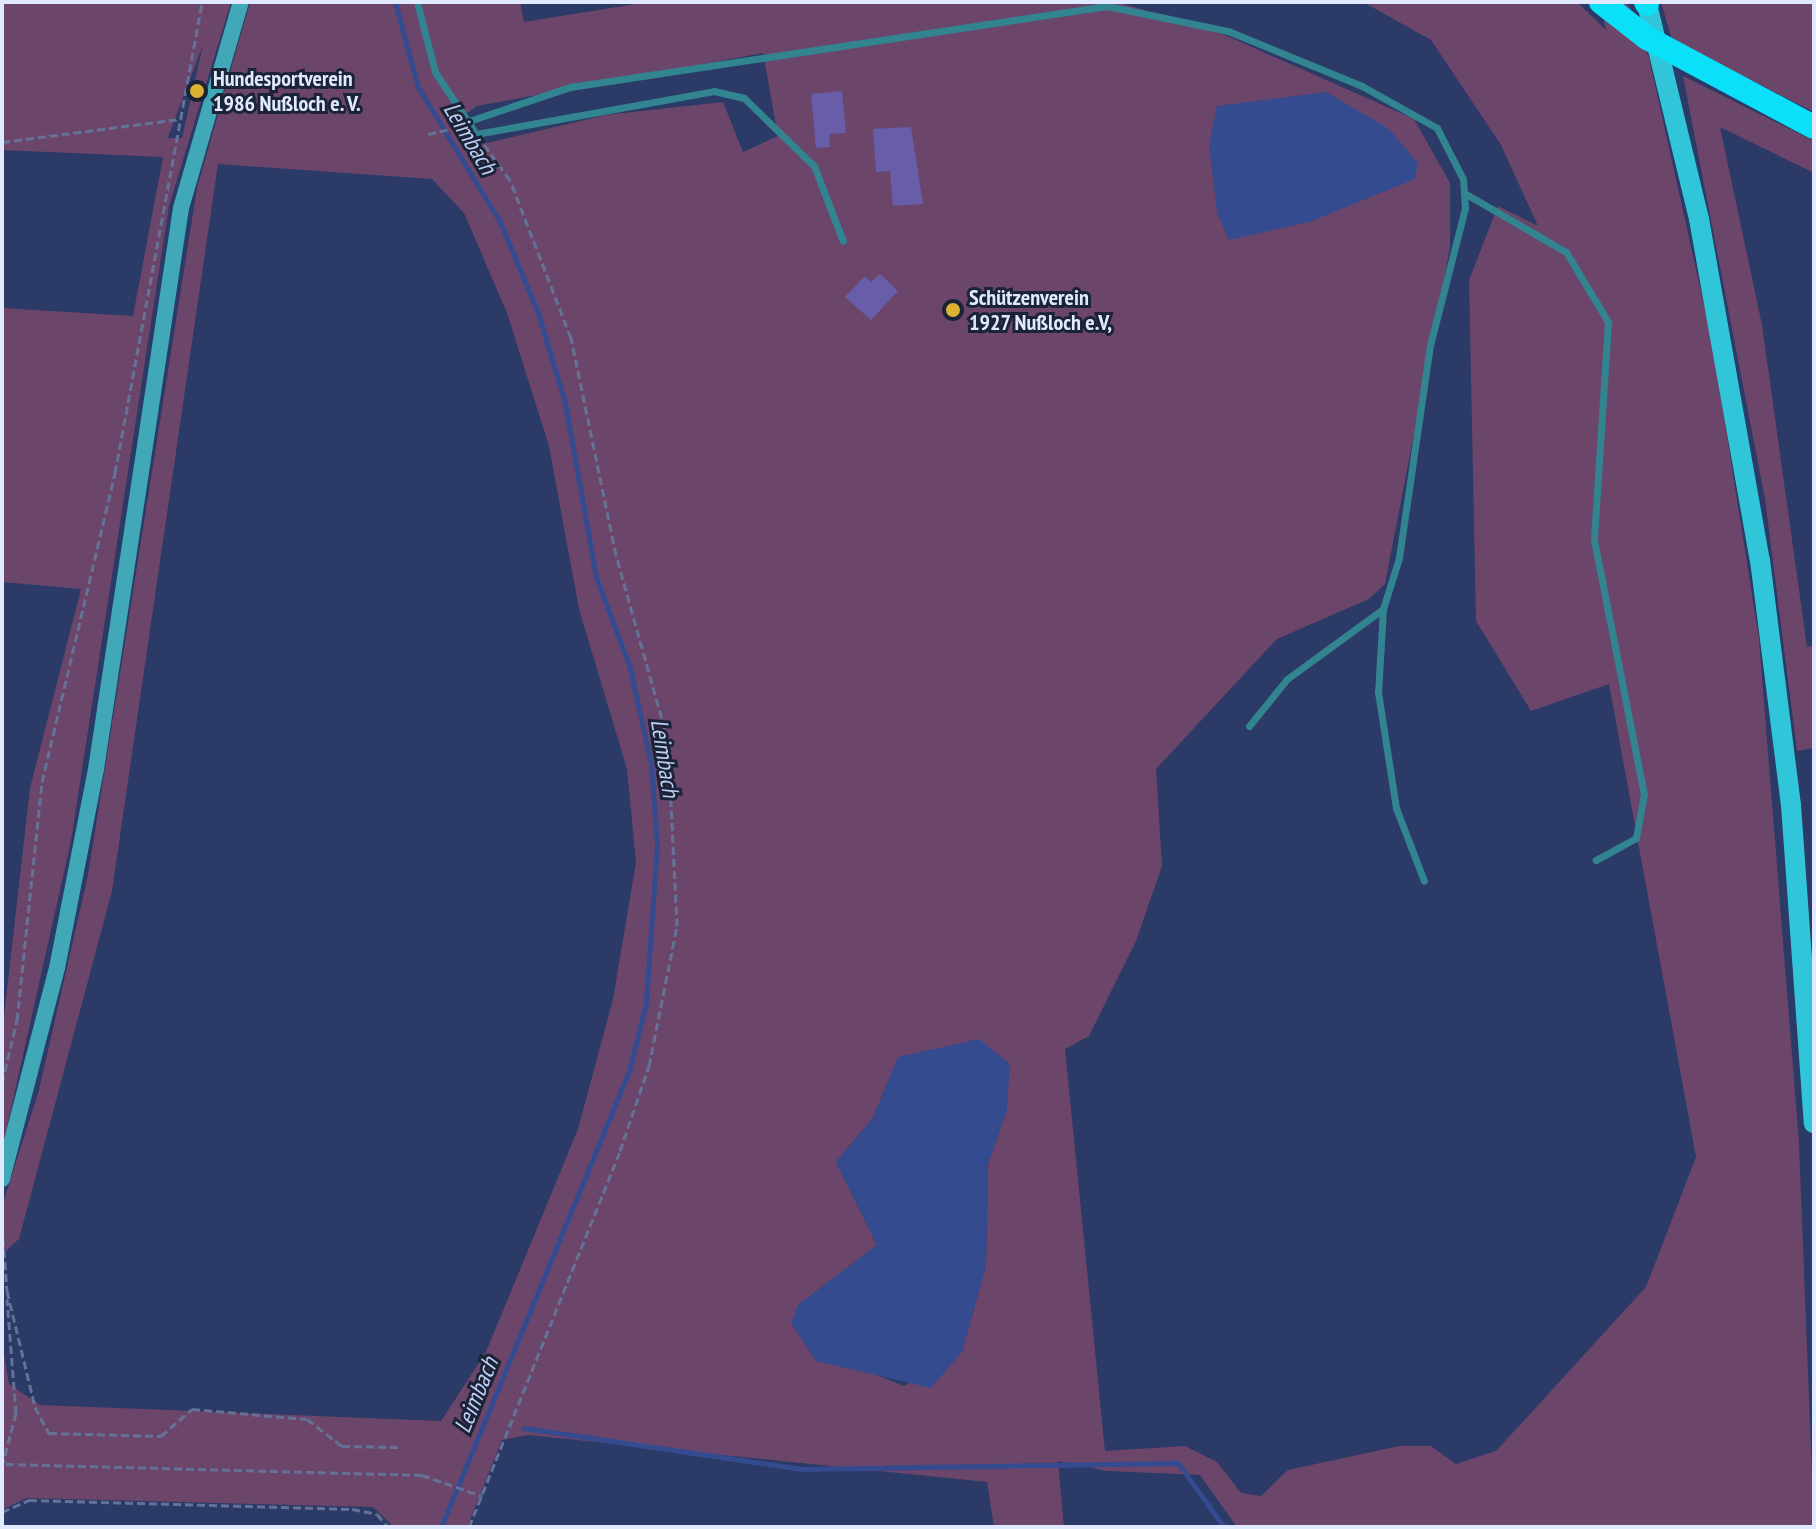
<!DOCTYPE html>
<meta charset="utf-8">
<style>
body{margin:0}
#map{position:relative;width:1816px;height:1529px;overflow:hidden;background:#2b3a66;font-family:"PT Sans Narrow",sans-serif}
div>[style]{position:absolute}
.green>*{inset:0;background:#6c456a}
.water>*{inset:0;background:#354b90}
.stream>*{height:5px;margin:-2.5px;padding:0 2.5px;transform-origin:2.5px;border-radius:2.5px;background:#354b90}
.building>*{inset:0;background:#685da9}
.path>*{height:3px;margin-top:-1.5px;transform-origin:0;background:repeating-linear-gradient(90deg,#657297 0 8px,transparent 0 12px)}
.lane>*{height:7px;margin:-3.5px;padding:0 3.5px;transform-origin:3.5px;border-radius:3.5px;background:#328490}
.secondary>*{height:16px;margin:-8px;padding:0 8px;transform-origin:8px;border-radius:8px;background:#40a8b7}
.primary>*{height:20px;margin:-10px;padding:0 10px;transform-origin:10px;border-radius:10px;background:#31c5d9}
.highway>*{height:24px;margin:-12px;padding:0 12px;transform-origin:12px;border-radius:12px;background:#0ae0f7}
.dots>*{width:22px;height:22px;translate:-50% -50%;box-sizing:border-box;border:4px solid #1b2337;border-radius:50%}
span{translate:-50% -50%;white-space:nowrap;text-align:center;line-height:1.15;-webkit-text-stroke:6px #1b2337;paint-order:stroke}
.poi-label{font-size:22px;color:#e0e9ff;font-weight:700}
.left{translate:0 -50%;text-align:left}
.water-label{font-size:24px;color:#becef6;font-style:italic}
.frame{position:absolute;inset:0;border:4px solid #e0e9ff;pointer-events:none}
</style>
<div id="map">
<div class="green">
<i style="clip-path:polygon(evenodd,2px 2px,231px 2px,169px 206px,71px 841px,2px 1149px,2px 1034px,30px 788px,81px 589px,2px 582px,2px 308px,133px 316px,163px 157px,2px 150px,2px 2px,203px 45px,182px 138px,168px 138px,168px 137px,203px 45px)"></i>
<i style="clip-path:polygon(evenodd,250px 2px,520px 2px,524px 22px,648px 2px,1117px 2px,1225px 35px,1414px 119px,1450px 183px,1450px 248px,1385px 584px,1369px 599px,1277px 639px,1156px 769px,1162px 866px,1136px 941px,1089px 1036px,1065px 1049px,1105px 1451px,1185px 1446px,1217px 1462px,1241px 1493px,1261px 1496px,1288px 1470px,1399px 1446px,1431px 1446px,1456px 1464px,1496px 1451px,1646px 1287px,1696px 1157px,1609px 684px,1531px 711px,1476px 621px,1469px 280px,1498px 206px,1538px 226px,1501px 145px,1431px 40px,1363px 2px,1577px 2px,1606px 30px,1600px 2px,1627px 2px,1649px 58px,1712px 341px,1759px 639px,1799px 1143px,1814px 1527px,1237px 1527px,1200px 1475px,1107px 1471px,1058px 1461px,1064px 1527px,994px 1527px,987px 1482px,528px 1435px,502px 1440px,467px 1527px,394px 1527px,373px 1507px,26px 1498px,2px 1510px,2px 1341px,9px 1384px,40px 1405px,441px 1421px,486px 1352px,578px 1129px,613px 999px,636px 862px,627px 769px,579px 609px,549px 446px,507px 313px,464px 213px,432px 179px,218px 164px,112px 891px,19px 1239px,3px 1253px,2px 1290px,2px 1206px,39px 1090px,88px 875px,197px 188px,250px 2px,763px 53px,778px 136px,743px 152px,723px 102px,606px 115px,474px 146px,456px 121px,477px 106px,763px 53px,250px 2px,898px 1057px,1007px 1109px,988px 1164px,986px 1265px,962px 1352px,904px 1386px,852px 1365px,798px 1305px,877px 1245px,836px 1162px,873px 1118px,898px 1057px)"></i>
<i style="clip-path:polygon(1661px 2px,1814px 2px,1814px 112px,1672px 40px)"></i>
<i style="clip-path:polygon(1683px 76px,1814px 141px,1814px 173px,1720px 127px,1762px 325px,1807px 647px,1814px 645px,1814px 757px,1813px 748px,1797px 751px,1765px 499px)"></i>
</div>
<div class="water">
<i style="clip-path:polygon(1326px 92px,1389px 129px,1418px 163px,1415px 179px,1309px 222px,1229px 240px,1217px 212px,1209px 144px,1217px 106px)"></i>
<i style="clip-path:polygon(979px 1039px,1010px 1064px,1007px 1109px,988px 1164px,986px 1265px,962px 1352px,931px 1388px,816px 1361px,791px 1323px,798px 1305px,877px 1245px,836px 1162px,873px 1118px,898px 1057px)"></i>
</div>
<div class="stream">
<i style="left:395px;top:2px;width:88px;rotate:74.9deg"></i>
<i style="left:418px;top:87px;width:158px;rotate:58.7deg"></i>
<i style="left:500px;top:222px;width:99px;rotate:67.3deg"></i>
<i style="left:538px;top:313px;width:94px;rotate:73.3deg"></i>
<i style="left:565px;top:403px;width:177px;rotate:79.9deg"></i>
<i style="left:596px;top:577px;width:97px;rotate:69.5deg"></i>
<i style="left:630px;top:668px;width:98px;rotate:77.7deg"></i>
<i style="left:651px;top:764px;width:81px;rotate:85.8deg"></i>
<i style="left:657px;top:845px;width:158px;rotate:94deg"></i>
<i style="left:646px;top:1003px;width:70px;rotate:104deg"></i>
<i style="left:629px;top:1071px;width:493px;rotate:112.4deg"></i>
<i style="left:524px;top:1428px;width:279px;rotate:8.4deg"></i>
<i style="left:800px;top:1469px;width:378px;rotate:-0.9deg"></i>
<i style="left:1178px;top:1463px;width:79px;rotate:54.3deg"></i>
</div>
<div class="building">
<i style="clip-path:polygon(842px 91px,846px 133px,829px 134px,830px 147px,816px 148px,811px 94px)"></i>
<i style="clip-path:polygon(911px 127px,923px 204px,893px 206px,890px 171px,876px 172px,873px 129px)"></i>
<i style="clip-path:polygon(880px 274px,898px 291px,871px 320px,845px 297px,865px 276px,871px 282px)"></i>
</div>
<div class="path">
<i style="left:428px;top:134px;width:26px;rotate:-13deg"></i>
<i style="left:2px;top:142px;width:179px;rotate:-7.4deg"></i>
<i style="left:2px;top:1083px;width:65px;rotate:-76.6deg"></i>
<i style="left:17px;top:1020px;width:239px;rotate:-84deg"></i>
<i style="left:42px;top:782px;width:318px;rotate:-76.7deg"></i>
<i style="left:115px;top:473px;width:479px;rotate:-79.5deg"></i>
<i style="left:2px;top:1226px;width:65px;rotate:85.6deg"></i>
<i style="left:7px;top:1291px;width:119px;rotate:76.4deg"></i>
<i style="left:35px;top:1407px;width:30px;rotate:62deg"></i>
<i style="left:49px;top:1433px;width:112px;rotate:1.5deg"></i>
<i style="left:161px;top:1436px;width:41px;rotate:-41.1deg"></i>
<i style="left:192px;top:1409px;width:115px;rotate:5deg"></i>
<i style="left:307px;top:1419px;width:44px;rotate:37.6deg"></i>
<i style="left:342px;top:1446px;width:57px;rotate:1deg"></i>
<i style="left:6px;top:1464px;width:416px;rotate:1.5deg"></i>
<i style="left:422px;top:1475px;width:64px;rotate:19.3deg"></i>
<i style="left:2px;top:1467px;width:56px;rotate:-75.5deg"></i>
<i style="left:16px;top:1413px;width:114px;rotate:-94.5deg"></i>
<i style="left:2px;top:1512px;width:30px;rotate:-24deg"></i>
<i style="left:29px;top:1500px;width:323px;rotate:1.6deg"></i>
<i style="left:352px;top:1509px;width:25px;rotate:11deg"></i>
<i style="left:377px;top:1514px;width:17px;rotate:50deg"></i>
<i style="left:469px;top:1527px;width:405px;rotate:-68.1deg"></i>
<i style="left:620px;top:1151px;width:90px;rotate:-71.2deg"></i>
<i style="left:649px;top:1066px;width:143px;rotate:-78.7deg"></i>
<i style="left:677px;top:926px;width:185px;rotate:-92.8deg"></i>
<i style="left:668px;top:741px;width:193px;rotate:-105.6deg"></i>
<i style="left:616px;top:555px;width:222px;rotate:-101.7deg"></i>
<i style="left:571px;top:338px;width:169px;rotate:-111.1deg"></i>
<i style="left:510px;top:180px;width:46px;rotate:-126.1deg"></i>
</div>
<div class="lane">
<i style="left:417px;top:2px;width:72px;rotate:75.6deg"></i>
<i style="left:435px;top:72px;width:74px;rotate:56.5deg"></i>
<i style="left:476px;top:134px;width:242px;rotate:-10.2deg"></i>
<i style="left:714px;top:91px;width:31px;rotate:13deg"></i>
<i style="left:744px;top:98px;width:98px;rotate:44.2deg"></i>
<i style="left:814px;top:166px;width:80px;rotate:68.9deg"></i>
<i style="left:466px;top:122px;width:110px;rotate:-18.6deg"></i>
<i style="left:570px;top:87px;width:543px;rotate:-8.58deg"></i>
<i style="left:1107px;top:6px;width:124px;rotate:11.7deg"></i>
<i style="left:1228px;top:31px;width:145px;rotate:22.3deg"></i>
<i style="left:1362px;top:86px;width:86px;rotate:29.2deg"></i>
<i style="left:1437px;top:128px;width:57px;rotate:63deg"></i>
<i style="left:1463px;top:179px;width:29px;rotate:86deg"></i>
<i style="left:1465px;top:208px;width:141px;rotate:104.3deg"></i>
<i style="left:1430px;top:345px;width:215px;rotate:98.3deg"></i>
<i style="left:1399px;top:558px;width:53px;rotate:107.4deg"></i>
<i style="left:1383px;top:609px;width:83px;rotate:93.4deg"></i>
<i style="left:1378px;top:692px;width:117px;rotate:81.2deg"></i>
<i style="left:1396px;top:808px;width:78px;rotate:69deg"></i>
<i style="left:1466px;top:194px;width:116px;rotate:30.1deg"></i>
<i style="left:1566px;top:252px;width:82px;rotate:59deg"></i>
<i style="left:1608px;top:322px;width:218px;rotate:93.7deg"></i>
<i style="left:1594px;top:540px;width:259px;rotate:78.9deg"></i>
<i style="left:1644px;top:794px;width:45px;rotate:100.3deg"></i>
<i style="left:1636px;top:838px;width:46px;rotate:151.2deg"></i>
<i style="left:1249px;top:726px;width:60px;rotate:-51deg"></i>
<i style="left:1287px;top:679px;width:119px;rotate:-36.1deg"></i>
</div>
<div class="secondary">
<i style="left:2px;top:1179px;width:218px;rotate:-75.4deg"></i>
<i style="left:57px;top:968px;width:203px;rotate:-78.9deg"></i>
<i style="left:96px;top:769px;width:567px;rotate:-81.38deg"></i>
<i style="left:181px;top:208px;width:215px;rotate:-73.8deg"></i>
</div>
<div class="primary">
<i style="left:1647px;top:4px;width:221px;rotate:76.4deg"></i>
<i style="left:1699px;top:219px;width:346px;rotate:79.9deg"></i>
<i style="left:1760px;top:560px;width:247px;rotate:82.8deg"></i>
<i style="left:1791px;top:805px;width:319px;rotate:85.9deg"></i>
</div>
<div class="highway">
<i style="left:1601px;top:2px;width:58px;rotate:38deg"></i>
<i style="left:1647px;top:38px;width:189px;rotate:28.1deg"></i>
<i style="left:1646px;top:2px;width:2px;rotate:63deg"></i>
</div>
<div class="dots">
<i style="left:197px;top:91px;background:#ddb133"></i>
<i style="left:953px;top:310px;background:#ddb133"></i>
</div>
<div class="poi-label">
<span class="left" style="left:213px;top:91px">Hundesportverein<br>1986 Nußloch e. V.</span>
<span class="left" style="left:969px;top:310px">Schützenverein<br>1927 Nußloch e.V,</span>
</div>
<div class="water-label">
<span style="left:470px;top:138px;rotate:59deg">Leimbach</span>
<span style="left:665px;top:758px;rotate:81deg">Leimbach</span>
<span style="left:476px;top:1395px;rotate:-68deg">Leimbach</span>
</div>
<div class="frame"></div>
</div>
